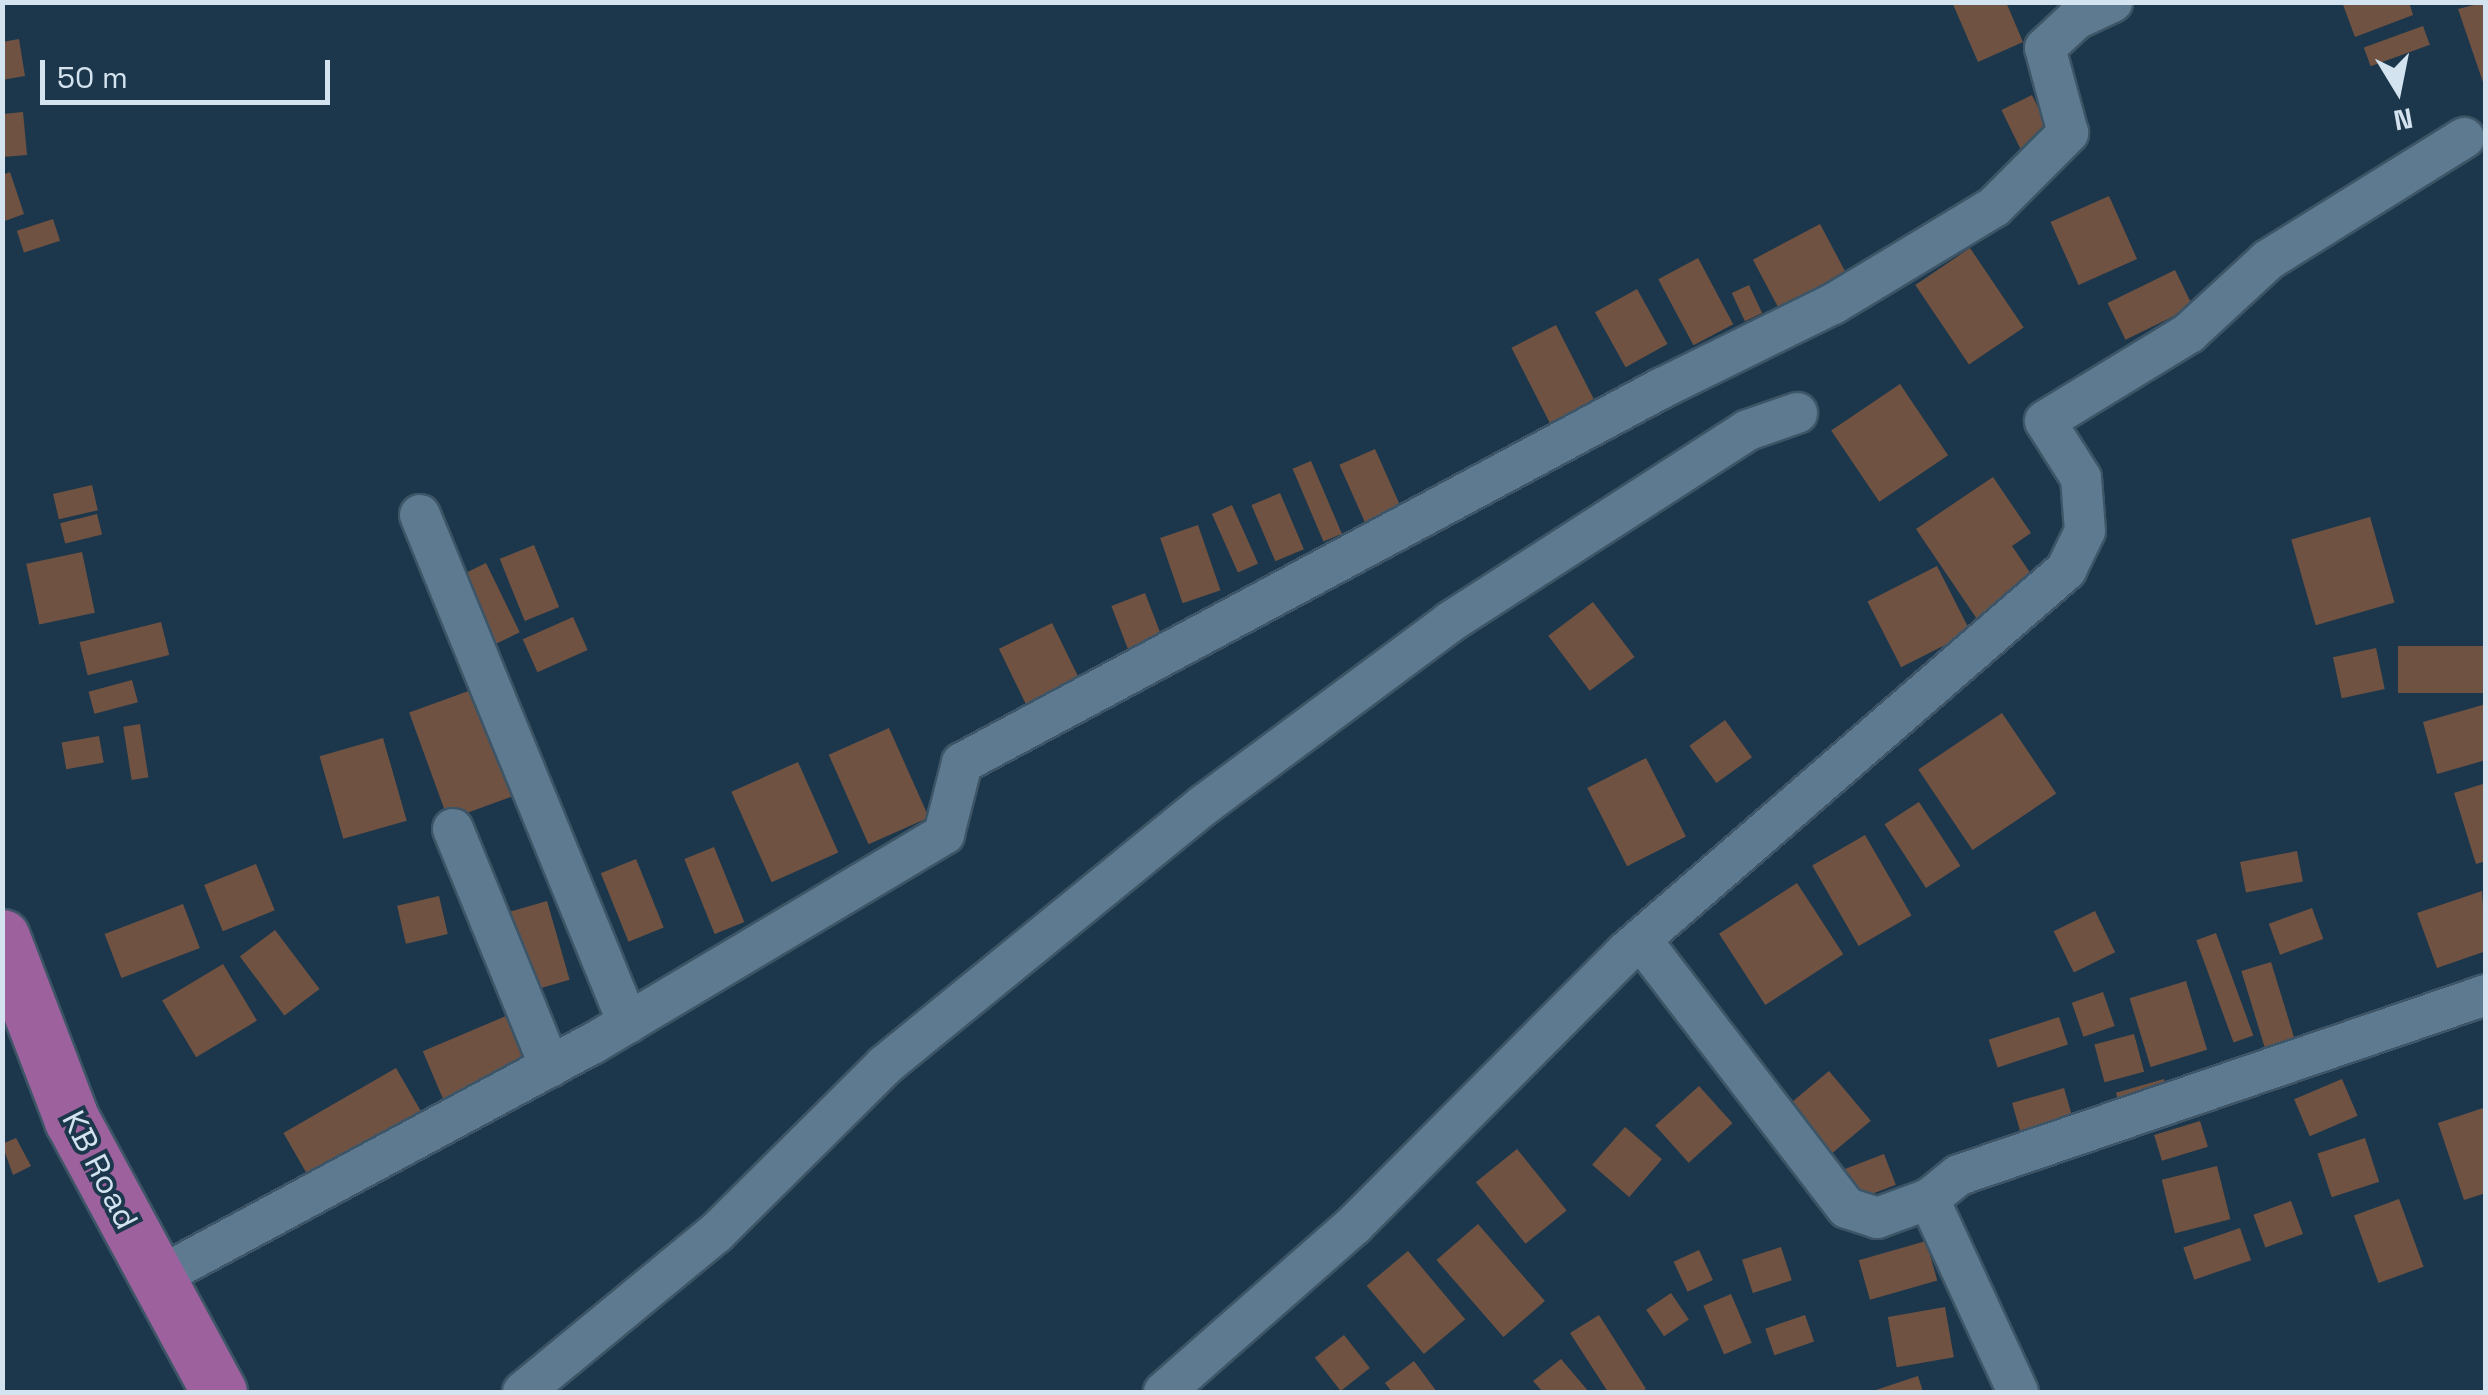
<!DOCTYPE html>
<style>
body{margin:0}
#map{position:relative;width:2488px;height:1395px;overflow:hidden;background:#1c374b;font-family:"Space Grotesk",sans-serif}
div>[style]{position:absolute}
.building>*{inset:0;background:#705242;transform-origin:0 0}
.roads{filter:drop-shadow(2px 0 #3d5566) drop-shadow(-2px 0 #3d5566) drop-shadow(0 2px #3d5566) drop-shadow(0 -2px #3d5566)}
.street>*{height:40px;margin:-20px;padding:0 20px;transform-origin:20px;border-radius:20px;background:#5d7a90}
.primary>*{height:55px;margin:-27.5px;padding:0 27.5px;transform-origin:27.5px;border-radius:27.5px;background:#9d629e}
span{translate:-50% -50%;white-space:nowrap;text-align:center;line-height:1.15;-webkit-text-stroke:8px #1c374b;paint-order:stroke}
.street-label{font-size:32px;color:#d3e3f0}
.frame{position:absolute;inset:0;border:5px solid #d3e3f0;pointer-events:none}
.north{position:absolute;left:2348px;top:40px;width:100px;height:100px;-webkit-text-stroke:8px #1c374b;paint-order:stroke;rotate:170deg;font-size:28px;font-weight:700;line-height:40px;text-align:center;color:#d3e3f0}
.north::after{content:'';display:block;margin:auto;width:35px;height:45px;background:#d3e3f0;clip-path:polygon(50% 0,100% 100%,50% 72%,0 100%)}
.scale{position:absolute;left:40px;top:60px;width:290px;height:45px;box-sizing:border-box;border:5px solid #d3e3f0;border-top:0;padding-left:12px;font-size:30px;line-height:35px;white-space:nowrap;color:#d3e3f0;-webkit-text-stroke:8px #1c374b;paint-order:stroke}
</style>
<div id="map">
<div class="building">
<i style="clip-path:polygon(1952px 2px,2006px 2px,2023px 42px,1978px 62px)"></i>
<i style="clip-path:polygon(2342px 2px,2409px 2px,2413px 15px,2355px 37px)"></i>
<i style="clip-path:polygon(2486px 2px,2486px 88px,2485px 88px,2458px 9px)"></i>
<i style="left:2423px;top:26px;width:20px;height:63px;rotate:70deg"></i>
<i style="clip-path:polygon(19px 39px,25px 76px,2px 80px,2px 42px)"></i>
<i style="left:2032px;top:95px;width:46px;height:34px;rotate:64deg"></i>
<i style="clip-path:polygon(23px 112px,27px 155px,2px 157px,2px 114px)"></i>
<i style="clip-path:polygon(10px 172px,24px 214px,2px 222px,2px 175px)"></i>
<i style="left:2109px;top:196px;width:69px;height:64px;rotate:66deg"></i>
<i style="left:53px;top:219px;width:23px;height:38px;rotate:72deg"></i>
<i style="left:1820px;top:224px;width:58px;height:76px;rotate:62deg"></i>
<i style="left:1970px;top:248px;width:96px;height:66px;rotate:56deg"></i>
<i style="left:1698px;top:258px;width:75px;height:45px;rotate:62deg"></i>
<i style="left:2175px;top:270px;width:41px;height:75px;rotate:64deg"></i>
<i style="left:1749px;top:285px;width:31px;height:19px;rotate:65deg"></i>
<i style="left:1637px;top:289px;width:63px;height:48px;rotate:61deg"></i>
<i style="left:1556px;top:325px;width:93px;height:50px;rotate:63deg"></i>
<i style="left:1900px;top:384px;width:86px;height:83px;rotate:56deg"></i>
<i style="left:1375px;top:449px;width:64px;height:39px;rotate:66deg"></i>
<i style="left:1311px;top:461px;width:79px;height:20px;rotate:67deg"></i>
<i style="clip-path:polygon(1993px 477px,2031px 533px,2012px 546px,2037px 583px,1979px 622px,1916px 529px)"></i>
<i style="left:92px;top:485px;width:26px;height:40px;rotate:77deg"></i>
<i style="left:1280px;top:493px;width:61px;height:31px;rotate:67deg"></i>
<i style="left:1232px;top:505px;width:64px;height:22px;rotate:66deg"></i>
<i style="left:97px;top:514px;width:21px;height:38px;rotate:76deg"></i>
<i style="left:2370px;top:517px;width:89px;height:82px;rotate:74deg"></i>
<i style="left:1198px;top:525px;width:69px;height:40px;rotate:71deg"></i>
<i style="left:534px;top:545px;width:67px;height:37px;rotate:68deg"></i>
<i style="left:82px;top:552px;width:62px;height:57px;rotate:78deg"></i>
<i style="left:486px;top:563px;width:77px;height:41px;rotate:64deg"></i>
<i style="left:1937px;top:566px;width:74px;height:78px;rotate:63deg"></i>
<i style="left:1145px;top:593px;width:48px;height:36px;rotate:69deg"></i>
<i style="left:1593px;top:602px;width:69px;height:56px;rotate:53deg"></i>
<i style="left:573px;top:617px;width:36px;height:55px;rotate:66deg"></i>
<i style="left:161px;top:622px;width:34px;height:84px;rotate:76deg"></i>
<i style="left:1052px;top:623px;width:61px;height:59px;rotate:64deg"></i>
<i style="left:2486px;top:646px;width:47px;height:88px;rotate:90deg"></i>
<i style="left:2376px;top:648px;width:42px;height:44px;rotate:78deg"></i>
<i style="left:132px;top:680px;width:23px;height:45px;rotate:75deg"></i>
<i style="left:474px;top:689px;width:114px;height:69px;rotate:70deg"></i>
<i style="clip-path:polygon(2486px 704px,2486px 760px,2437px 774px,2423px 722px)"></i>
<i style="left:2002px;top:713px;width:97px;height:101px;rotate:56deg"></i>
<i style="left:1725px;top:720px;width:46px;height:44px;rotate:54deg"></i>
<i style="left:140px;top:724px;width:54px;height:17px;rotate:81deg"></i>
<i style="left:889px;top:728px;width:98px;height:66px;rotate:66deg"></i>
<i style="left:99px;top:736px;width:27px;height:38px;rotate:80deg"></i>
<i style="left:383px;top:738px;width:86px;height:66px;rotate:74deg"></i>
<i style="left:1646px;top:758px;width:88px;height:66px;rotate:63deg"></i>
<i style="left:798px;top:762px;width:99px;height:73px;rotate:66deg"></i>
<i style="clip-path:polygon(2486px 783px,2486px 861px,2476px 864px,2454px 793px)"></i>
<i style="left:1919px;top:802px;width:76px;height:41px;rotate:57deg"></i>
<i style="left:1865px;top:835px;width:93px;height:61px;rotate:60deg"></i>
<i style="left:714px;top:847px;width:81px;height:32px;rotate:68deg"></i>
<i style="left:2297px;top:851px;width:31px;height:58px;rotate:79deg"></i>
<i style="left:636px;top:859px;width:74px;height:38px;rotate:68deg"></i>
<i style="left:256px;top:864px;width:50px;height:56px;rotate:68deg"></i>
<i style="left:1797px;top:883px;width:85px;height:93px;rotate:57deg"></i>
<i style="clip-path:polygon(2482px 891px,2486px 951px,2437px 968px,2417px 913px)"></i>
<i style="left:439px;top:896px;width:39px;height:43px;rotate:77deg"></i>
<i style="left:547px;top:901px;width:82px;height:42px;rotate:74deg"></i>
<i style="left:183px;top:904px;width:47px;height:84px;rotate:69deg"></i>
<i style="left:2312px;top:908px;width:33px;height:46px;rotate:70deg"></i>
<i style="left:2095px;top:911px;width:46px;height:46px;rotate:64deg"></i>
<i style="left:275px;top:930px;width:74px;height:44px;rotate:53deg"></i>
<i style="left:2216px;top:933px;width:109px;height:21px;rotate:70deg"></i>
<i style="left:2271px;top:962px;width:89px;height:31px;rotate:73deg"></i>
<i style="left:223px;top:964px;width:66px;height:71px;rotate:59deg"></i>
<i style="left:2186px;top:981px;width:72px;height:59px;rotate:73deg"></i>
<i style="left:2103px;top:992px;width:36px;height:33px;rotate:71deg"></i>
<i style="left:513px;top:1013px;width:56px;height:98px;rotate:67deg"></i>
<i style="left:2059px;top:1017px;width:29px;height:74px;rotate:72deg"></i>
<i style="left:2134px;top:1034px;width:39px;height:41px;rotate:75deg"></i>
<i style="left:396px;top:1068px;width:62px;height:130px;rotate:60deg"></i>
<i style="left:1829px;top:1071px;width:65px;height:56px;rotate:50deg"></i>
<i style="left:2164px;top:1079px;width:19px;height:50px;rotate:74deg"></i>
<i style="left:2342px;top:1079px;width:40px;height:52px;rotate:67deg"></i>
<i style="left:1699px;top:1086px;width:50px;height:59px;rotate:48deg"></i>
<i style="left:2064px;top:1088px;width:40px;height:54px;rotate:74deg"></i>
<i style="clip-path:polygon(2486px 1107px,2486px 1193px,2464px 1200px,2438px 1123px)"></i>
<i style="left:2200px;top:1121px;width:27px;height:48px;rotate:73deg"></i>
<i style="left:1625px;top:1127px;width:49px;height:50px;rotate:41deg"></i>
<i style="clip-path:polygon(16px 1138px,31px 1166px,13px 1175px,2px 1144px)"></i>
<i style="left:2365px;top:1138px;width:46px;height:50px;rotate:72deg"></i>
<i style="left:1517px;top:1149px;width:79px;height:53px;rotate:51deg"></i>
<i style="left:1884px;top:1154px;width:33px;height:44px;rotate:69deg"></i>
<i style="left:2217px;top:1166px;width:55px;height:57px;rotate:76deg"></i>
<i style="left:2399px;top:1199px;width:72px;height:48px;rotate:70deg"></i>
<i style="left:2291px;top:1201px;width:35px;height:40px;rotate:70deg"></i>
<i style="left:1478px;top:1224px;width:102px;height:55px;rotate:49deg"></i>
<i style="left:2240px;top:1228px;width:34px;height:60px;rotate:71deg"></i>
<i style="left:1926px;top:1241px;width:41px;height:70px;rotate:74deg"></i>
<i style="left:1781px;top:1247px;width:35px;height:41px;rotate:72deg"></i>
<i style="left:1699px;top:1250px;width:33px;height:28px;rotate:65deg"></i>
<i style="left:1408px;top:1251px;width:89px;height:54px;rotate:50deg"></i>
<i style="left:1671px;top:1293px;width:32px;height:30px;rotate:56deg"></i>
<i style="left:1731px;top:1294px;width:53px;height:30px;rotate:67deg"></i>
<i style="left:1945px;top:1307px;width:51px;height:58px;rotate:80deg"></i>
<i style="clip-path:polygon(1599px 1315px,1646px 1389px,1640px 1392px,1608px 1392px,1570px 1333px)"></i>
<i style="left:1805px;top:1315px;width:28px;height:42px;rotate:71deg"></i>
<i style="left:1344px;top:1335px;width:42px;height:37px;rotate:52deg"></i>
<i style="clip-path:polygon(1561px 1359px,1589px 1392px,1543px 1392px,1533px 1381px)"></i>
<i style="clip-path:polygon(1414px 1361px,1437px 1392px,1392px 1392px,1385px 1383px)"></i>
<i style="clip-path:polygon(1918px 1376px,1923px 1392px,1870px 1392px)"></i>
</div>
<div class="roads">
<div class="street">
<i style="left:420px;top:515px;width:549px;rotate:67.73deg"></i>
<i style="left:453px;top:829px;width:257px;rotate:67.8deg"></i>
<i style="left:1641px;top:940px;width:338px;rotate:52.5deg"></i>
<i style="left:1847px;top:1208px;width:32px;rotate:18deg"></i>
<i style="left:1877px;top:1218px;width:55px;rotate:-20.1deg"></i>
<i style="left:155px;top:1279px;width:496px;rotate:-28.3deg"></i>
<i style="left:592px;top:1044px;width:410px;rotate:-30.8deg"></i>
<i style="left:944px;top:834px;width:73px;rotate:-75.8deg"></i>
<i style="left:962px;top:763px;width:794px;rotate:-28.18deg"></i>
<i style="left:1662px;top:388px;width:191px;rotate:-26.2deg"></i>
<i style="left:1833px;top:304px;width:188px;rotate:-31.1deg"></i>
<i style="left:1994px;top:207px;width:105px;rotate:-45deg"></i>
<i style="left:2068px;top:133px;width:88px;rotate:-105.1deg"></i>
<i style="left:2045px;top:48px;width:42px;rotate:-43.1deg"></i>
<i style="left:2076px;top:19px;width:40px;rotate:-25deg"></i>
<i style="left:523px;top:1392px;width:250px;rotate:-39.5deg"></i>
<i style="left:716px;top:1233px;width:238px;rotate:-44.8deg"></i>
<i style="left:885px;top:1065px;width:412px;rotate:-39.2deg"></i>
<i style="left:1204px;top:805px;width:307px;rotate:-36.6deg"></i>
<i style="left:1450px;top:622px;width:354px;rotate:-32.8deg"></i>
<i style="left:1748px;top:430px;width:52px;rotate:-19.1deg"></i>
<i style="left:1164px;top:1392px;width:253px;rotate:-41.3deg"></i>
<i style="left:1354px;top:1225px;width:385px;rotate:-45.1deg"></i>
<i style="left:1626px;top:952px;width:583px;rotate:-40.96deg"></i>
<i style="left:2066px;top:570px;width:43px;rotate:-64deg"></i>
<i style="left:2085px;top:531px;width:53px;rotate:-94.3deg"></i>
<i style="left:2081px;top:478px;width:67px;rotate:-122.3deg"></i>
<i style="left:2045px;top:421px;width:169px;rotate:-31.4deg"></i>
<i style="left:2189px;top:333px;width:108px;rotate:-42.7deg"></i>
<i style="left:2268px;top:260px;width:231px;rotate:-31.9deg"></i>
<i style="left:2018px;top:1392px;width:213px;rotate:-114.8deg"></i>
<i style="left:1929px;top:1199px;width:38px;rotate:-39deg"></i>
<i style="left:1959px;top:1175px;width:557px;rotate:-18.86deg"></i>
</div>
<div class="primary">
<i style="left:2px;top:937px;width:196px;rotate:69.1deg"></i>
<i style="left:72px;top:1120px;width:309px;rotate:61.6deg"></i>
</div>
</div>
<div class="street-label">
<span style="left:100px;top:1170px;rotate:63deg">KB Road</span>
</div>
<div class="frame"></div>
<div class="north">N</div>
<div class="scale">50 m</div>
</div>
